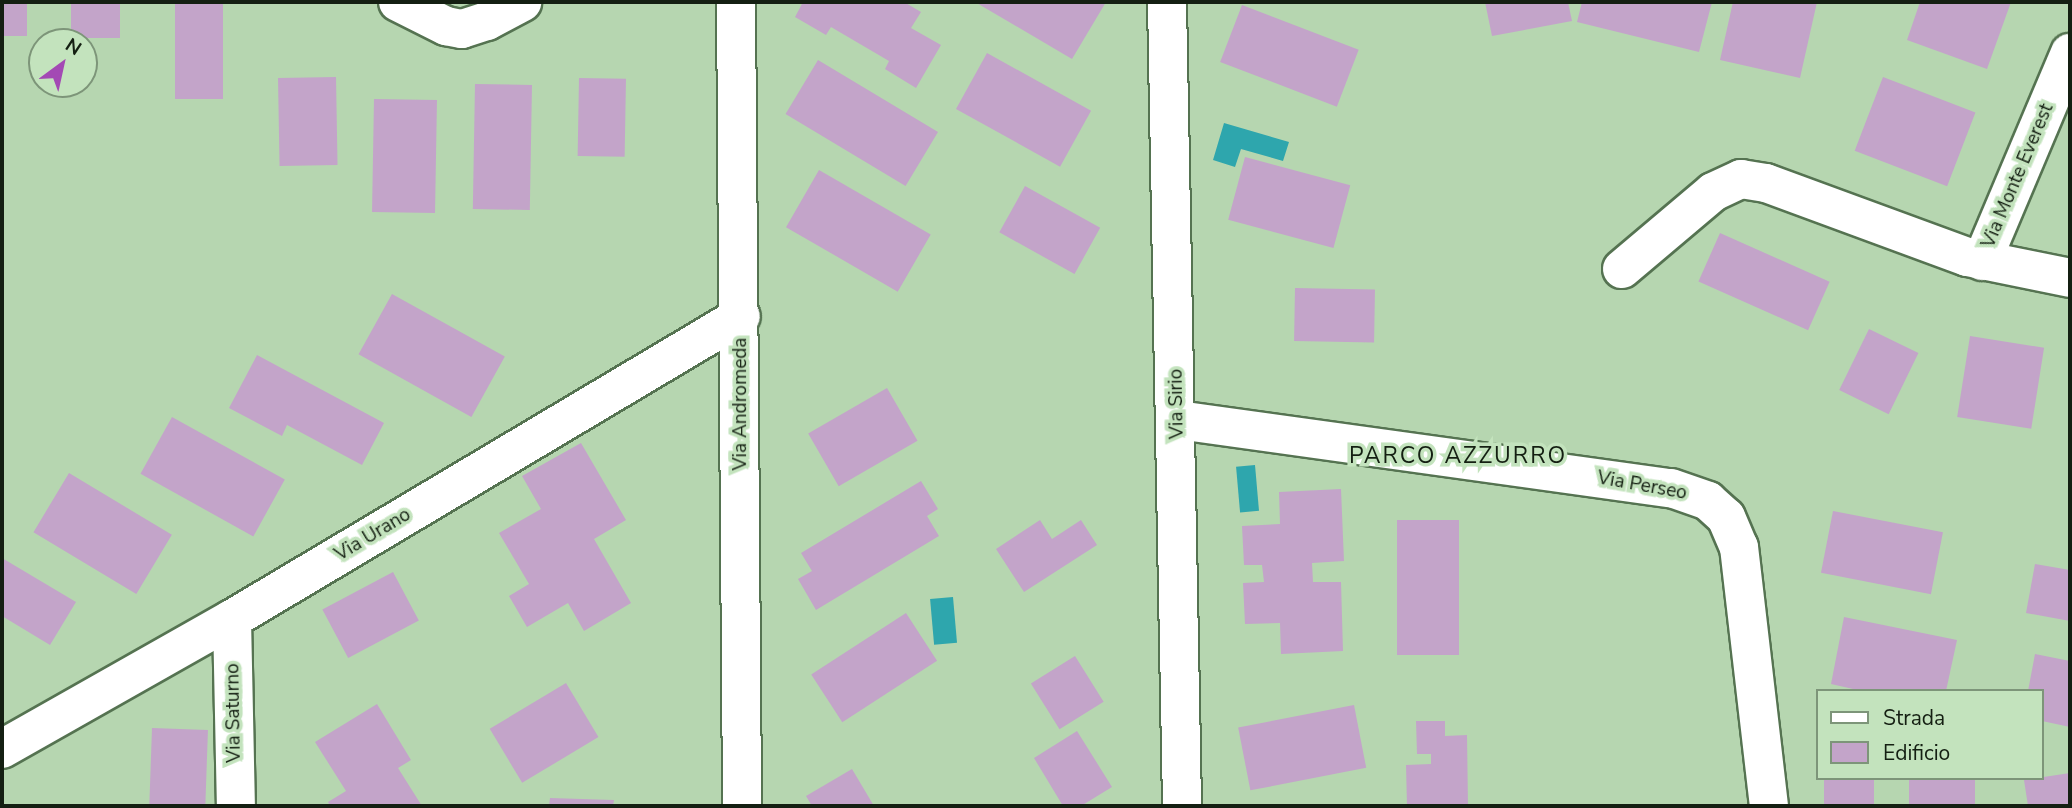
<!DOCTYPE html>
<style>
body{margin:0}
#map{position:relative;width:2072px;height:808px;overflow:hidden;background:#b6d6b0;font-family:"Nunito Sans",sans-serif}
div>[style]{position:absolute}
.water>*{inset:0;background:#2ea6ad;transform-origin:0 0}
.building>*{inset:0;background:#c3a4c9;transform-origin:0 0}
.roads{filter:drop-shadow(2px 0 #557351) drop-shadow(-2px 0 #557351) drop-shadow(0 2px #557351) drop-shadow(0 -2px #557351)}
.minor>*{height:38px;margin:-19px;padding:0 19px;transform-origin:19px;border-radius:19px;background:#fff}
span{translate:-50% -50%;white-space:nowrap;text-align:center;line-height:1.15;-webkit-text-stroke:7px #c3e3bd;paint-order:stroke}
.street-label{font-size:19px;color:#141f12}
.quarter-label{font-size:23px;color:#141f12;letter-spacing:2px}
.frame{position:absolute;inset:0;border:4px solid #141f12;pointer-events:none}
.legend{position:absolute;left:1816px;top:689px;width:228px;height:91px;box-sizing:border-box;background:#c3e3bd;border:2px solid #7d9579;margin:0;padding:9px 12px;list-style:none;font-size:21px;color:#141f12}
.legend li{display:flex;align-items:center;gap:14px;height:35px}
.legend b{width:35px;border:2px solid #7d9579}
.north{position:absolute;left:28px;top:28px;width:70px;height:70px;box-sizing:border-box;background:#c3e3bd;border:2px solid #7d9579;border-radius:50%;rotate:33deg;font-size:19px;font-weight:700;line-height:28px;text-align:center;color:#141f12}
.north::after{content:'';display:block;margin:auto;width:24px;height:32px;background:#a349b4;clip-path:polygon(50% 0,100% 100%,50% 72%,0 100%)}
</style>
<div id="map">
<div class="water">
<i style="clip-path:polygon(1224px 123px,1289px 142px,1283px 161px,1241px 149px,1235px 167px,1213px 160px)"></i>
<i style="left:1255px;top:465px;width:46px;height:19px;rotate:85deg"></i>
<i style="left:953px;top:597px;width:46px;height:23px;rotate:85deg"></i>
</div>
<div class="building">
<i style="left:2px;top:2px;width:25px;height:34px"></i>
<i style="left:71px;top:2px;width:49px;height:36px"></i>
<i style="left:175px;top:2px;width:48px;height:97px"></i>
<i style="clip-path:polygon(803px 2px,904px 2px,921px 12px,911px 28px,941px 45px,916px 88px,885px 69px,889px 61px,831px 27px,826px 35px,795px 17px)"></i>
<i style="clip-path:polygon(975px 2px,1106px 2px,1072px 59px)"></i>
<i style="clip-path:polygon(1485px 2px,1568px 2px,1572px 21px,1492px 36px)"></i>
<i style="clip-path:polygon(1582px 2px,1712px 2px,1699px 52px,1577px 22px)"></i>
<i style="clip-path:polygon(1733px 2px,1817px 2px,1800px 78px,1720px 60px)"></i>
<i style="clip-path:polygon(1920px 2px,2011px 2px,1987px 69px,1907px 40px)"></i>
<i style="left:1242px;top:5px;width:125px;height:61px;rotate:21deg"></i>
<i style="left:987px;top:53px;width:119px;height:64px;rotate:29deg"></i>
<i style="left:818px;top:60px;width:140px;height:63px;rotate:31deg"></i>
<i style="left:336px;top:77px;width:88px;height:58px;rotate:89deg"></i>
<i style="left:1883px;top:77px;width:99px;height:79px;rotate:21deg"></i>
<i style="left:579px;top:78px;width:47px;height:78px;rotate:1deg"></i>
<i style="left:475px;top:84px;width:57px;height:125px;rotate:1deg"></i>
<i style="left:374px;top:99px;width:63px;height:113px;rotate:1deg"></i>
<i style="left:1245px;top:157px;width:109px;height:65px;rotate:15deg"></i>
<i style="left:819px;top:170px;width:129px;height:66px;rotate:30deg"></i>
<i style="left:1025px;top:186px;width:86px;height:53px;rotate:29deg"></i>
<i style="left:1720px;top:233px;width:120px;height:53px;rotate:24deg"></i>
<i style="left:1295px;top:288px;width:80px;height:53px;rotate:1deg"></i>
<i style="left:392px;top:294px;width:129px;height:69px;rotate:29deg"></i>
<i style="left:1869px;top:329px;width:55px;height:68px;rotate:26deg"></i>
<i style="left:1970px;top:336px;width:75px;height:82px;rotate:9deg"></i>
<i style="clip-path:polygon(257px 355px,384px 423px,362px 465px,287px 425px,282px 436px,229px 408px)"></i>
<i style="left:887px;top:388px;width:61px;height:91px;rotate:60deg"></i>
<i style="left:172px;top:417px;width:129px;height:65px;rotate:29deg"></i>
<i style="clip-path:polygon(581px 443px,626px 520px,594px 539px,631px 603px,584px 631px,568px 603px,527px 627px,509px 596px,529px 584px,499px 533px,541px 509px,522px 476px)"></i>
<i style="left:69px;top:473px;width:120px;height:69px;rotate:31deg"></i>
<i style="clip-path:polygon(921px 481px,938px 509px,927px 516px,939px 536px,816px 610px,798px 579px,812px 571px,801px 553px)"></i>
<i style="clip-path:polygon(1341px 489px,1344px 561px,1312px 563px,1313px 582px,1341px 582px,1343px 651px,1281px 654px,1280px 623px,1245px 624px,1243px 583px,1264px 582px,1262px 565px,1244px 565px,1242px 526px,1280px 524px,1279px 492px)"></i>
<i style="left:1833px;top:511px;width:112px;height:63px;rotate:11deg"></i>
<i style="clip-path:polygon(1040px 520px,1052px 539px,1081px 520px,1097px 545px,1024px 592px,996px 549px)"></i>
<i style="left:1397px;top:520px;width:62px;height:135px"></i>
<i style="clip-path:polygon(2px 558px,76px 602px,50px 645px,2px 616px)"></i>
<i style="clip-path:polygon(2035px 564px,2070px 570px,2070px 621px,2026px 613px)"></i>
<i style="left:393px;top:572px;width:55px;height:80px;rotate:62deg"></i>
<i style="left:906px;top:613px;width:57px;height:113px;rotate:57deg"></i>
<i style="clip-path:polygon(1844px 617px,1957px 640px,1946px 691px,1862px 691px,1831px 684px)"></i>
<i style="clip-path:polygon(2035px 654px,2070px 661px,2070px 727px,2042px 721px,2042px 691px,2028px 691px)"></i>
<i style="left:1075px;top:656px;width:54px;height:52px;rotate:58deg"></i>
<i style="left:566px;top:683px;width:63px;height:89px;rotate:59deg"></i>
<i style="clip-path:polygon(377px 704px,411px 760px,398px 768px,422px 806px,330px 806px,328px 802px,346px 791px,315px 742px)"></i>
<i style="left:1354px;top:705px;width:64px;height:118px;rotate:79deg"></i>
<i style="clip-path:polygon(1416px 721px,1445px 721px,1445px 736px,1467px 735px,1468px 806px,1407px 806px,1406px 765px,1431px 764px,1431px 754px,1417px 754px)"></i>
<i style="left:152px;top:728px;width:56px;height:78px;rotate:2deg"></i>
<i style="clip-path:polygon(1077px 731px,1112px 787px,1081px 806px,1063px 806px,1034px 758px)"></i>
<i style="clip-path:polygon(852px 769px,874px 806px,812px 806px,806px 796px)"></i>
<i style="clip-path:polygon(2070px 773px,2070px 806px,2028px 806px,2024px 780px)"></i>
<i style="left:1824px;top:778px;width:50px;height:28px"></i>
<i style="left:1909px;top:778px;width:66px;height:28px"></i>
<i style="clip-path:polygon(550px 798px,614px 800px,613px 806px,549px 806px)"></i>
</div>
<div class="roads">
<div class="minor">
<i style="left:398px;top:2px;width:54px;rotate:26.6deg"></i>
<i style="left:446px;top:26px;width:16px;rotate:11deg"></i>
<i style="left:462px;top:29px;width:26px;rotate:-18deg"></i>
<i style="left:487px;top:21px;width:40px;rotate:-28deg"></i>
<i style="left:736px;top:2px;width:804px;rotate:89.57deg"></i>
<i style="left:1167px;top:2px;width:804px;rotate:88.93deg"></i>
<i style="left:1982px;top:261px;width:226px;rotate:-67.1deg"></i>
<i style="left:1622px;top:269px;width:119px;rotate:-40.2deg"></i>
<i style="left:1713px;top:192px;width:31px;rotate:-25deg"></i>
<i style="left:1741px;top:179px;width:25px;rotate:9deg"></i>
<i style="left:1766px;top:183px;width:214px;rotate:20.2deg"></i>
<i style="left:1967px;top:257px;width:105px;rotate:11.5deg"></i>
<i style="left:1178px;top:420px;width:498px;rotate:7.9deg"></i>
<i style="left:1671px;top:488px;width:39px;rotate:19deg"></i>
<i style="left:1708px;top:501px;width:24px;rotate:42deg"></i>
<i style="left:1726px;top:517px;width:33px;rotate:67deg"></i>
<i style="left:1739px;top:547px;width:261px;rotate:83.4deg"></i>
<i style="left:232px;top:619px;width:187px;rotate:88.8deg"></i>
<i style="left:2px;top:749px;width:264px;rotate:-29.5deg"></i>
<i style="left:232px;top:619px;width:592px;rotate:-30.76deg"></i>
</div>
</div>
<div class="street-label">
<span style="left:2018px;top:176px;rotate:-67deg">Via Monte Everest</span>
<span style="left:741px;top:404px;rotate:-90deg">Via Andromeda</span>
<span style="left:1177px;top:404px;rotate:-91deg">Via Sirio</span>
<span style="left:1642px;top:486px;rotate:10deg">Via Perseo</span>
<span style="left:373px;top:535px;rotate:-31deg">Via Urano</span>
<span style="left:234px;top:713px;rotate:-91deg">Via Saturno</span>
</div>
<div class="quarter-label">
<span style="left:1458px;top:456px">PARCO AZZURRO</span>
</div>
<div class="frame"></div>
<ul class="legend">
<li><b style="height:9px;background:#fff"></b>Strada</li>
<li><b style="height:19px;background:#c3a4c9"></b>Edificio</li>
</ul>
<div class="north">N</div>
</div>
